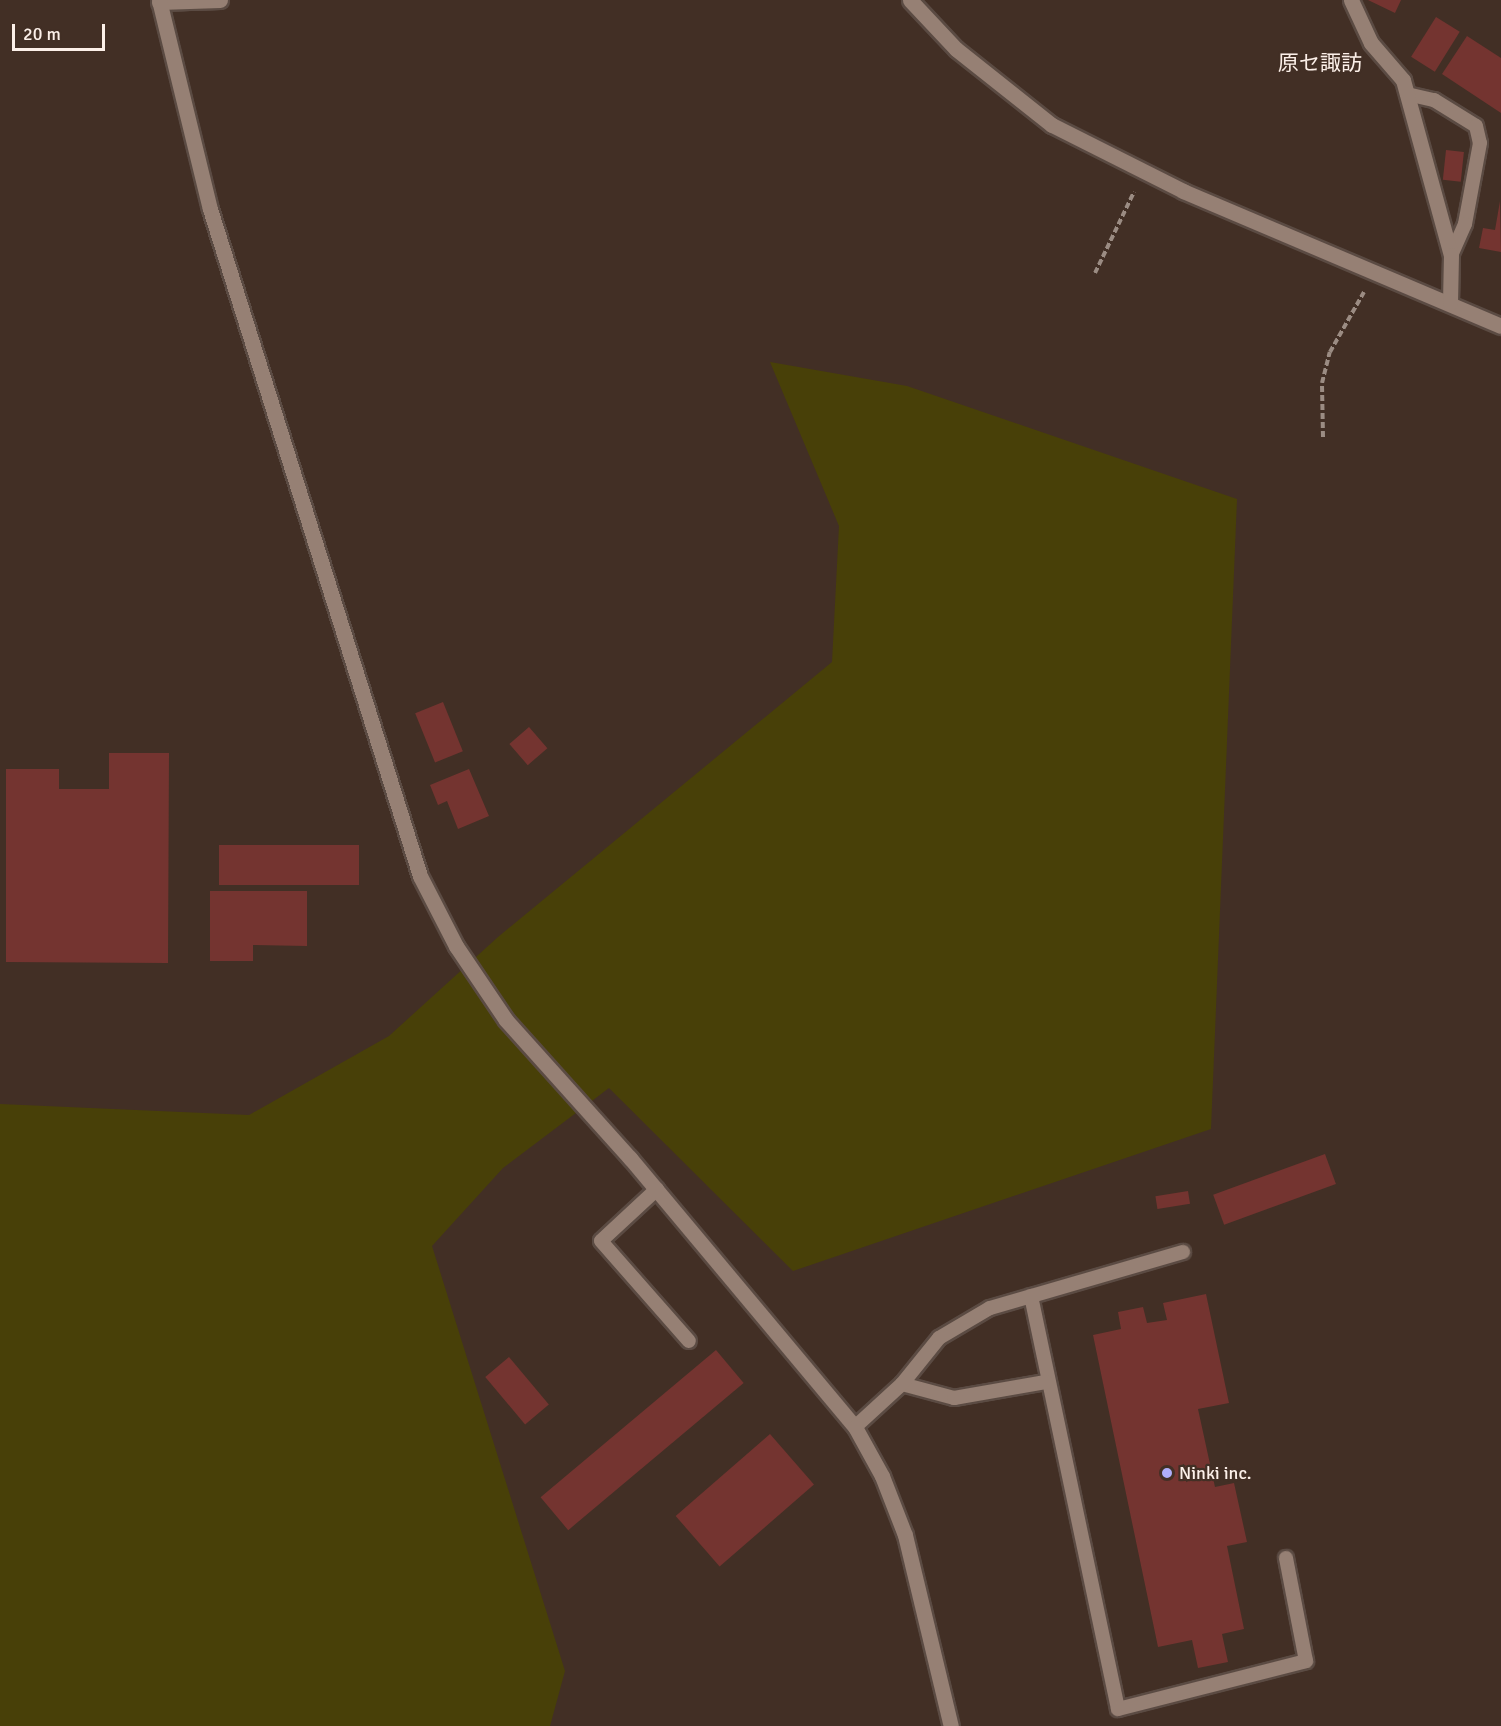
<!DOCTYPE html>
<meta charset="utf-8">
<style>
body{margin:0}
#map{position:relative;width:1501px;height:1726px;overflow:hidden;background:#422f25;font-family:Signika,"Noto Sans JP",sans-serif}
div>[style]{position:absolute}
.green>*{inset:0;background:#484008}
.building>*{inset:0;background:#743430;transform-origin:0 0}
.path>*{height:4px;margin-top:-2px;transform-origin:0;background:repeating-linear-gradient(90deg,#9b8c83 0 6px,transparent 0 9px)}
.roads{filter:drop-shadow(2px 0 #5b4b43) drop-shadow(-2px 0 #5b4b43) drop-shadow(0 2px #5b4b43) drop-shadow(0 -2px #5b4b43)}
.service>*{height:14px;margin:-7px;padding:0 7px;transform-origin:7px;border-radius:7px;background:#968074}
.minor>*{height:15px;margin:-7.5px;padding:0 7.5px;transform-origin:7.5px;border-radius:7.5px;background:#968074}
.tertiary>*{height:15px;margin:-7.5px;padding:0 7.5px;transform-origin:7.5px;border-radius:7.5px;background:#968074}
.dots>*{width:16px;height:16px;translate:-50% -50%;box-sizing:border-box;border:3px solid #422f25;border-radius:50%}
span{translate:-50% -50%;white-space:nowrap;text-align:center;line-height:1.15;-webkit-text-stroke:4.5px #422f25;paint-order:stroke}
.poi-label{font-size:18px;color:#fcf0e9}
.left{translate:0 -50%;text-align:left}
.quarter-label{font-size:21px;color:#fcf0e9}
.scale{position:absolute;left:12px;top:24px;width:93px;height:27px;box-sizing:border-box;border:3px solid #fcf0e9;border-top:0;padding-left:8px;font-size:18px;line-height:21px;white-space:nowrap;color:#fcf0e9;-webkit-text-stroke:4px #422f25;paint-order:stroke}
</style>
<div id="map">
<div class="green">
<i style="clip-path:polygon(770px 362px,907px 386px,1237px 499px,1211px 1129px,793px 1271px,609px 1088px,503px 1168px,432px 1246px,565px 1671px,550px 1726px,0 1726px,0 1104px,249px 1115px,389px 1036px,498px 937px,832px 662px,839px 526px)"></i>
</div>
<div class="building">
<i style="clip-path:polygon(1368px 0,1401px 0,1395px 13px)"></i>
<i style="left:1436px;top:17px;width:28px;height:47px;rotate:32deg"></i>
<i style="clip-path:polygon(1467px 36px,1501px 58px,1501px 113px,1442px 74px)"></i>
<i style="left:1446px;top:150px;width:18px;height:30px;rotate:6deg"></i>
<i style="clip-path:polygon(1500px 201px,1501px 252px,1479px 248px,1483px 228px,1495px 230px)"></i>
<i style="left:443px;top:702px;width:53px;height:30px;rotate:68deg"></i>
<i style="left:529px;top:727px;width:28px;height:26px;rotate:49deg"></i>
<i style="clip-path:polygon(109px 753px,169px 753px,168px 963px,6px 962px,6px 769px,59px 769px,59px 789px,109px 789px)"></i>
<i style="clip-path:polygon(469px 769px,489px 816px,458px 829px,447px 801px,438px 805px,430px 785px)"></i>
<i style="left:219px;top:845px;width:140px;height:40px"></i>
<i style="clip-path:polygon(210px 891px,307px 891px,307px 946px,253px 945px,253px 961px,210px 961px)"></i>
<i style="left:1325px;top:1154px;width:32px;height:119px;rotate:70deg"></i>
<i style="left:1188px;top:1191px;width:13px;height:33px;rotate:81deg"></i>
<i style="clip-path:polygon(1206px 1294px,1229px 1403px,1198px 1409px,1215px 1487px,1234px 1483px,1247px 1542px,1227px 1546px,1244px 1629px,1222px 1634px,1228px 1662px,1198px 1668px,1192px 1640px,1158px 1647px,1093px 1335px,1121px 1329px,1118px 1312px,1143px 1307px,1147px 1323px,1167px 1320px,1163px 1303px)"></i>
<i style="left:716px;top:1350px;width:43px;height:229px;rotate:50deg"></i>
<i style="left:509px;top:1357px;width:62px;height:31px;rotate:50deg"></i>
<i style="left:770px;top:1434px;width:67px;height:125px;rotate:49deg"></i>
</div>
<div class="path">
<i style="left:1095px;top:273px;width:90px;rotate:-64.3deg"></i>
<i style="left:1323px;top:437px;width:54px;rotate:-91.1deg"></i>
<i style="left:1322px;top:383px;width:32px;rotate:-76deg"></i>
<i style="left:1330px;top:352px;width:69px;rotate:-60.5deg"></i>
</div>
<div class="roads">
<div class="service">
<i style="left:1407px;top:94px;width:28px;rotate:13deg"></i>
<i style="left:1434px;top:100px;width:49px;rotate:31.8deg"></i>
<i style="left:1476px;top:126px;width:17px;rotate:77deg"></i>
<i style="left:1480px;top:143px;width:82px;rotate:100.5deg"></i>
<i style="left:1465px;top:224px;width:34px;rotate:114deg"></i>
<i style="left:657px;top:1189px;width:76px;rotate:137.1deg"></i>
<i style="left:601px;top:1241px;width:133px;rotate:48.7deg"></i>
<i style="left:1031px;top:1296px;width:422px;rotate:78.1deg"></i>
<i style="left:1118px;top:1709px;width:194px;rotate:-14.3deg"></i>
<i style="left:1306px;top:1661px;width:105px;rotate:-101deg"></i>
<i style="left:902px;top:1384px;width:54px;rotate:15.1deg"></i>
<i style="left:954px;top:1398px;width:93px;rotate:-9.9deg"></i>
<i style="left:855px;top:1427px;width:64px;rotate:-42.5deg"></i>
<i style="left:902px;top:1384px;width:59px;rotate:-51.2deg"></i>
<i style="left:939px;top:1338px;width:59px;rotate:-30.5deg"></i>
<i style="left:990px;top:1308px;width:201px;rotate:-16.2deg"></i>
</div>
<div class="minor">
<i style="left:910px;top:0;width:67px;rotate:46.8deg"></i>
<i style="left:956px;top:49px;width:122px;rotate:38.4deg"></i>
<i style="left:1052px;top:125px;width:147px;rotate:26.7deg"></i>
<i style="left:1183px;top:191px;width:345px;rotate:23deg"></i>
<i style="left:1351px;top:0;width:47px;rotate:65.1deg"></i>
<i style="left:1371px;top:43px;width:49px;rotate:49.1deg"></i>
<i style="left:1403px;top:80px;width:181px;rotate:74.7deg"></i>
<i style="left:1451px;top:255px;width:48px;rotate:91.2deg"></i>
<i style="left:159px;top:2px;width:61px;rotate:-1.9deg"></i>
</div>
<div class="tertiary">
<i style="left:159px;top:0;width:215px;rotate:76.3deg"></i>
<i style="left:210px;top:209px;width:699px;rotate:72.52deg"></i>
<i style="left:420px;top:876px;width:79px;rotate:62.8deg"></i>
<i style="left:456px;top:946px;width:89px;rotate:56deg"></i>
<i style="left:506px;top:1020px;width:186px;rotate:48.1deg"></i>
<i style="left:630px;top:1158px;width:351px;rotate:50.1deg"></i>
<i style="left:855px;top:1427px;width:56px;rotate:61.1deg"></i>
<i style="left:882px;top:1476px;width:63px;rotate:68.7deg"></i>
<i style="left:905px;top:1535px;width:196px;rotate:76.5deg"></i>
</div>
</div>
<div class="dots">
<i style="left:1167px;top:1473px;background:#afaefa"></i>
</div>
<div class="poi-label">
<span class="left" style="left:1179px;top:1473px">Ninki inc.</span>
</div>
<div class="quarter-label">
<span style="left:1320px;top:63px">原セ諏訪</span>
</div>
<div class="scale">20 m</div>
</div>
